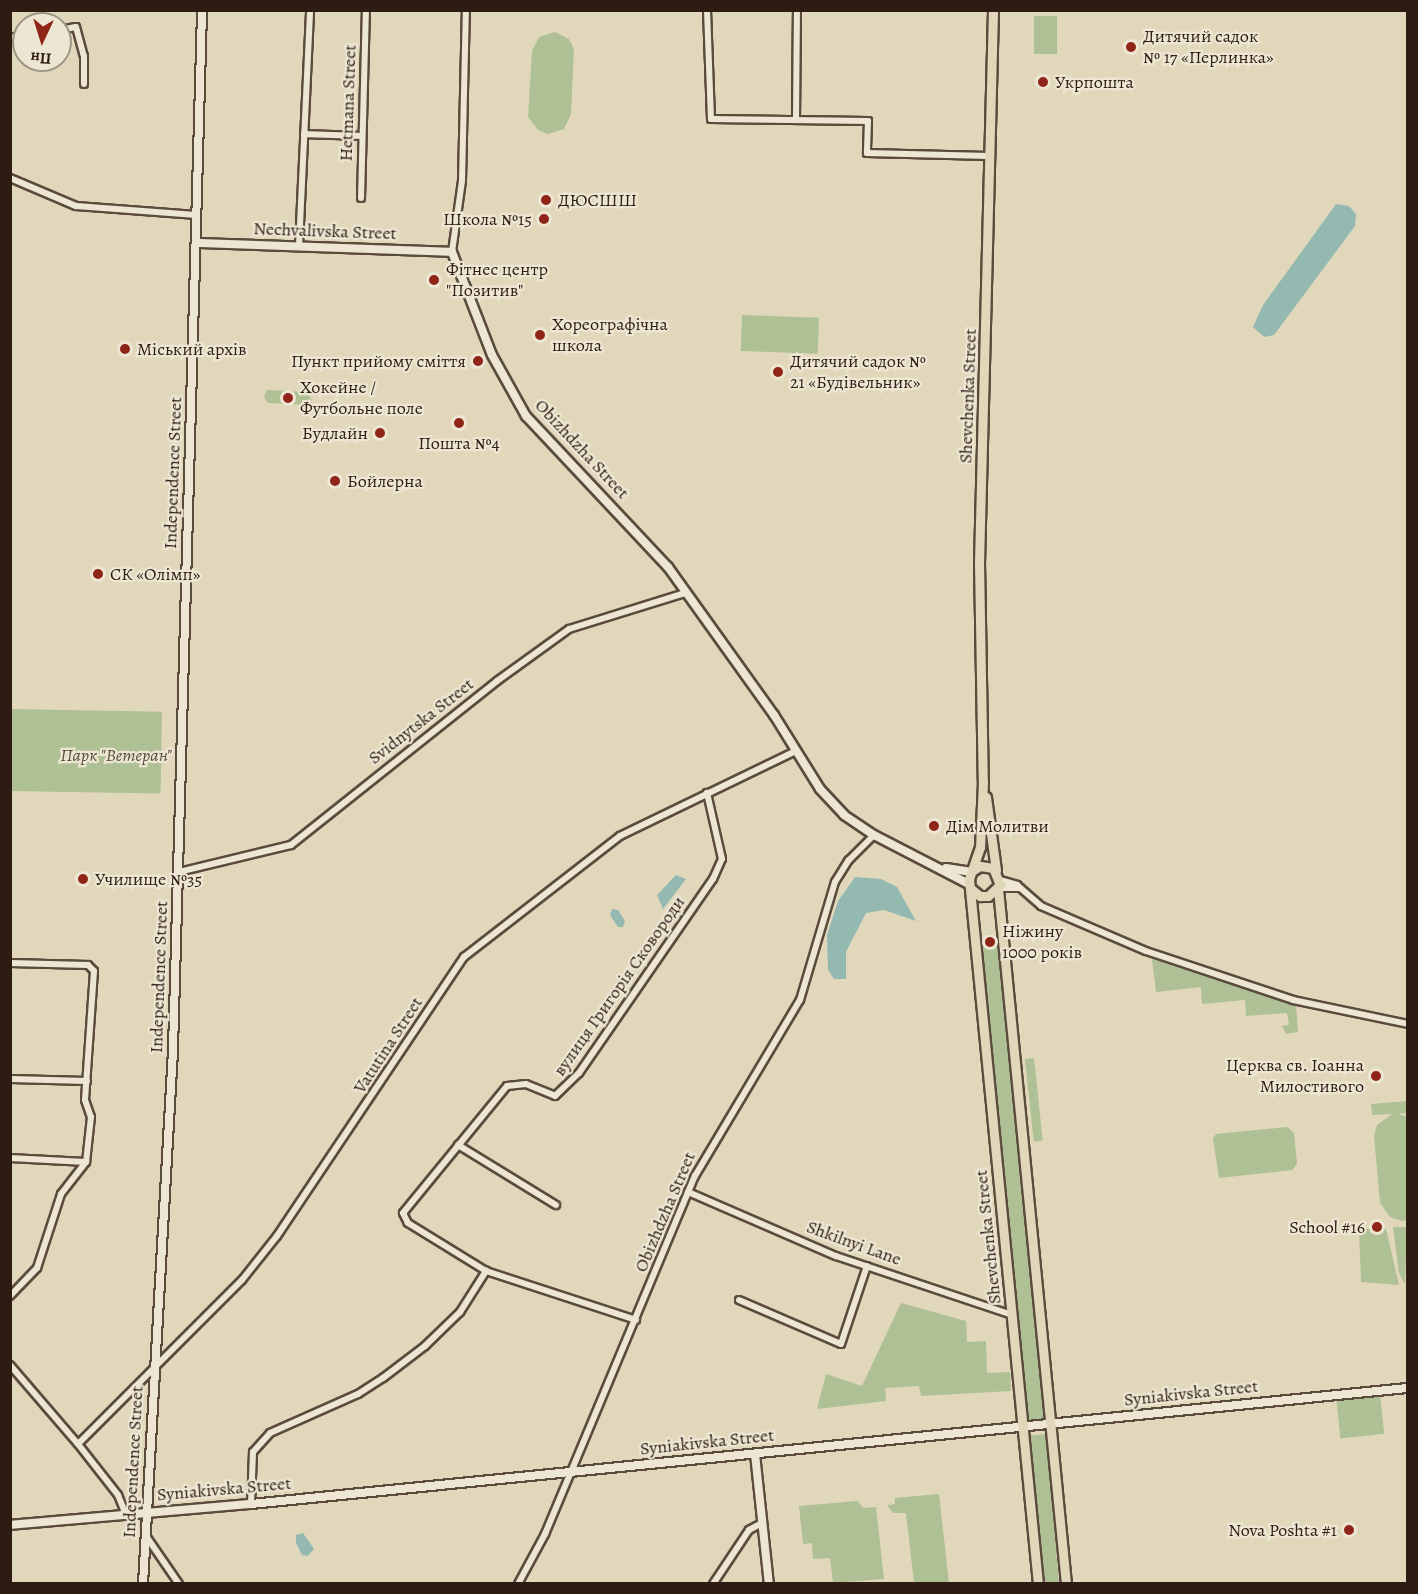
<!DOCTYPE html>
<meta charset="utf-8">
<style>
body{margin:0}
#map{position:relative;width:1418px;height:1594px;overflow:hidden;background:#e1d8bb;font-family:Alegreya,serif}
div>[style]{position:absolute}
.green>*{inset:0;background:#aec094;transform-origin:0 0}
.water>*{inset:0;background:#94b9b1}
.roads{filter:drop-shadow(2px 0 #5b4b3d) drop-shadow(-2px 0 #5b4b3d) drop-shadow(0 2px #5b4b3d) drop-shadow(0 -2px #5b4b3d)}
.street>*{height:6px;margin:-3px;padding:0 3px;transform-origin:3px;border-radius:3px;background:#ece6d3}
.secondary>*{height:8px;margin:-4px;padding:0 4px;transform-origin:4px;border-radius:4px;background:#ece6d3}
.primary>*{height:9px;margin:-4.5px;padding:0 4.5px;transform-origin:4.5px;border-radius:4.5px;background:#e1d8bb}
.dots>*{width:16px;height:16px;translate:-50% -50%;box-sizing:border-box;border:3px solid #ece6d3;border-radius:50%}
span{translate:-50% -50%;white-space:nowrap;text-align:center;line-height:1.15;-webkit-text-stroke:4.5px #ece6d3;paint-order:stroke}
.poi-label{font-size:18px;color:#2e1c13}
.left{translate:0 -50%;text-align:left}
.right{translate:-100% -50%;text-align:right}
.street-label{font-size:18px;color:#2e1c13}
.park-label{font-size:18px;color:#544d3a;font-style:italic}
.frame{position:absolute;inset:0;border:12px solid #2e1c13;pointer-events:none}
.north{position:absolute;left:12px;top:12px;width:60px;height:60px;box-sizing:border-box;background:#ece6d3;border:2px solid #a09586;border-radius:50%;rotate:184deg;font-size:16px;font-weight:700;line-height:24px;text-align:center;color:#2e1c13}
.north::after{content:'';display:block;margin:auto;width:21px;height:27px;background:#8f2418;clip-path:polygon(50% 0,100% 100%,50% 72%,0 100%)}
</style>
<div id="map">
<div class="green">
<i style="left:1034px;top:16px;width:23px;height:38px"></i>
<i style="clip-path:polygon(555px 32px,569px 39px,574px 49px,571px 114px,564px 129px,548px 134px,538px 130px,528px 117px,532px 51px,539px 37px)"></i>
<i style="left:742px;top:315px;width:77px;height:36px;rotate:2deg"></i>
<i style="clip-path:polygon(267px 390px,306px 392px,312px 400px,307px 405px,268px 403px,264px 397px)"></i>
<i style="left:11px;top:709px;width:151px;height:82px;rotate:1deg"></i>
<i style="clip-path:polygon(989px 933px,1000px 939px,1044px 1420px,1025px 1422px,982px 941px)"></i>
<i style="clip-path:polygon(1152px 959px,1296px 1006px,1298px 1032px,1286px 1034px,1282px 1026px,1289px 1025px,1287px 1013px,1246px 1016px,1245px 1000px,1202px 1004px,1201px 987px,1156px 992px)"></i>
<i style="left:1034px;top:1058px;width:83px;height:9px;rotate:84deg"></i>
<i style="clip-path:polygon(1407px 1101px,1407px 1113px,1398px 1114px,1408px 1117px,1407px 1220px,1402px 1221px,1390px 1217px,1380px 1203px,1374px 1136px,1377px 1125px,1392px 1114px,1372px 1115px,1371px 1104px)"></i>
<i style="clip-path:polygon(1287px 1127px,1294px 1133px,1297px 1164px,1292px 1170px,1219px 1178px,1213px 1139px,1216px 1134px)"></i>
<i style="clip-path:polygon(1393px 1227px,1407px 1227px,1405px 1284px,1399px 1273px)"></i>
<i style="clip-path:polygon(1359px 1229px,1386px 1229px,1399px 1285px,1361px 1282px)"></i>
<i style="clip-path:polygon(901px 1303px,966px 1321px,967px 1342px,986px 1341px,987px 1373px,1010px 1372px,1011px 1391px,921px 1396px,919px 1386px,885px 1388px,886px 1401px,817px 1409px,826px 1374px,862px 1386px)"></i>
<i style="left:1380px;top:1394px;width:40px;height:44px;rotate:84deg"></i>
<i style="left:1046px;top:1434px;width:150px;height:19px;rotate:85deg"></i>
<i style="clip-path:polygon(939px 1494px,949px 1583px,914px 1583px,906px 1513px,893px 1513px,887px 1505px,895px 1504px,895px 1498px)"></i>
<i style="clip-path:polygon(857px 1501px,864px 1508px,876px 1507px,884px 1579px,833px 1583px,830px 1558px,813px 1559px,812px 1543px,803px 1544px,799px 1506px)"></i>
</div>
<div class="water">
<i style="clip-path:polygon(1336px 204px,1349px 206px,1356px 214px,1355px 226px,1274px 335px,1264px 337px,1253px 327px,1263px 305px)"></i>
<i style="clip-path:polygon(676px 875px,686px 879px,663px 909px,657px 895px)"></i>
<i style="clip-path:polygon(855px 877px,881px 879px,897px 887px,916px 921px,884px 910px,866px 913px,846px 952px,846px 979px,834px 979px,828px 970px,827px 935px,838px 901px)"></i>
<i style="clip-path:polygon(612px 909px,618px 910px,625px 921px,623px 927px,618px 927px,610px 915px)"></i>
<i style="clip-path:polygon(303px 1533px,314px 1549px,308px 1556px,302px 1555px,296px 1543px,296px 1535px)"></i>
</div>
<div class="roads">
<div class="street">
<i style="left:707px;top:10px;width:109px;rotate:87.9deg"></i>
<i style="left:711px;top:119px;width:157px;rotate:0.7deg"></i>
<i style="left:868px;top:121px;width:32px;rotate:92deg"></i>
<i style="left:867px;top:153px;width:122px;rotate:1.4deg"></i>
<i style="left:60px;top:30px;width:16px;rotate:-11deg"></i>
<i style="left:76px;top:27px;width:30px;rotate:75deg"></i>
<i style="left:84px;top:56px;width:28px;rotate:90deg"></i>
<i style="left:10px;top:38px;width:14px;rotate:-12deg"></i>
<i style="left:796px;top:119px;width:109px;rotate:-89.5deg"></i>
<i style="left:304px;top:134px;width:57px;rotate:2deg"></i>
<i style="left:10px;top:178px;width:72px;rotate:23deg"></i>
<i style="left:76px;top:206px;width:121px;rotate:4.3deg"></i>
<i style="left:361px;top:198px;width:188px;rotate:-88.5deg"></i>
<i style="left:299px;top:246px;width:236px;rotate:-87.3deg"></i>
<i style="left:452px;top:252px;width:72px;rotate:-82deg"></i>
<i style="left:462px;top:181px;width:171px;rotate:-88.7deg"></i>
<i style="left:179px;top:872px;width:115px;rotate:-13.6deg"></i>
<i style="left:291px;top:845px;width:263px;rotate:-38.5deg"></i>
<i style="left:497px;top:681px;width:89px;rotate:-35.8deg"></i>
<i style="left:569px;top:629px;width:121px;rotate:-17.2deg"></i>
<i style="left:1000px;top:880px;width:18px;rotate:16deg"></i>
<i style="left:1017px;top:885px;width:32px;rotate:41deg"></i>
<i style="left:1041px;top:906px;width:114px;rotate:23.2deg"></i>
<i style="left:1146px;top:951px;width:155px;rotate:18.4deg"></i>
<i style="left:1293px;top:1000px;width:117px;rotate:11.8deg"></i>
<i style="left:999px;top:888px;width:21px"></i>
<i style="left:10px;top:963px;width:78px;rotate:1.5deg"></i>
<i style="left:88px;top:965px;width:8px;rotate:45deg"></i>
<i style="left:94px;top:971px;width:129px;rotate:94deg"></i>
<i style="left:85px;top:1100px;width:18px;rotate:71deg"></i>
<i style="left:91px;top:1117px;width:45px;rotate:96.3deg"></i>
<i style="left:11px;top:1079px;width:76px;rotate:1.5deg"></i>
<i style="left:458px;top:1145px;width:115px;rotate:31.5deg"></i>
<i style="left:10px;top:1158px;width:76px;rotate:3deg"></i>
<i style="left:688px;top:1192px;width:161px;rotate:23.4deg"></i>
<i style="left:836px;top:1256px;width:186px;rotate:18.5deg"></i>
<i style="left:10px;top:1296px;width:39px;rotate:-46deg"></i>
<i style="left:37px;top:1268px;width:78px;rotate:-72deg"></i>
<i style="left:61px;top:1194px;width:41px;rotate:-52deg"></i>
<i style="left:739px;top:1300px;width:111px;rotate:23.3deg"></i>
<i style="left:841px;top:1344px;width:82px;rotate:-71.6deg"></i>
<i style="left:636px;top:1320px;width:158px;rotate:-161.9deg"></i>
<i style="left:486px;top:1271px;width:92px;rotate:-148.4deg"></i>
<i style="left:408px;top:1223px;width:11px;rotate:-117deg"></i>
<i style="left:403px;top:1213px;width:164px;rotate:-50.7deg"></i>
<i style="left:507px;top:1086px;width:19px;rotate:-6deg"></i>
<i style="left:526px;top:1084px;width:31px;rotate:22deg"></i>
<i style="left:555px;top:1096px;width:33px;rotate:-44deg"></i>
<i style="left:579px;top:1073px;width:236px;rotate:-55.4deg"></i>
<i style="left:713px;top:879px;width:22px;rotate:-66deg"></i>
<i style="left:722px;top:859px;width:68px;rotate:-102.8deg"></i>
<i style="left:10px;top:1365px;width:104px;rotate:49.3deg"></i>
<i style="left:78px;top:1444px;width:65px;rotate:51.9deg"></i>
<i style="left:118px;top:1495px;width:22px;rotate:68deg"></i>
<i style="left:78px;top:1444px;width:232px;rotate:-45deg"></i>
<i style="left:242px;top:1280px;width:56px;rotate:-51.5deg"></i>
<i style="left:277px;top:1236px;width:336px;rotate:-56.2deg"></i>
<i style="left:464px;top:957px;width:197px;rotate:-37.8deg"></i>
<i style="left:620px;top:836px;width:195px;rotate:-25.8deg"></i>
<i style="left:251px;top:1504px;width:52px;rotate:-87.8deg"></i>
<i style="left:253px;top:1452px;width:25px;rotate:-48deg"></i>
<i style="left:270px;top:1433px;width:96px;rotate:-23.9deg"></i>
<i style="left:358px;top:1394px;width:30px;rotate:-33deg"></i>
<i style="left:383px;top:1378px;width:53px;rotate:-37.3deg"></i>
<i style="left:425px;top:1346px;width:49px;rotate:-44.2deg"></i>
<i style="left:460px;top:1312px;width:49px;rotate:-57.6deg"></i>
<i style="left:146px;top:1536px;width:58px;rotate:55.5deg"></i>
<i style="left:518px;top:1584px;width:57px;rotate:-61.6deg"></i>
<i style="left:545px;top:1534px;width:388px;rotate:-67.3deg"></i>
<i style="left:695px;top:1176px;width:205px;rotate:-59.2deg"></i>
<i style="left:800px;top:1000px;width:123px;rotate:-73.5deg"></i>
<i style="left:835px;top:882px;width:26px;rotate:-58deg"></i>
<i style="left:849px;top:860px;width:35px;rotate:-45deg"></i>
<i style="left:713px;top:1584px;width:65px;rotate:-56.3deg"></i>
<i style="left:749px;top:1530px;width:15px;rotate:-28deg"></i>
</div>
<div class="secondary">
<i style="left:197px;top:243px;width:255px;rotate:2deg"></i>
<i style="left:452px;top:252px;width:110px;rotate:68.8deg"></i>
<i style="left:492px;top:355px;width:70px;rotate:60.9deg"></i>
<i style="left:526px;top:416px;width:207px;rotate:46.8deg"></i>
<i style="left:668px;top:567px;width:182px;rotate:54.4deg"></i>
<i style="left:774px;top:715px;width:87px;rotate:58.1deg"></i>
<i style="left:820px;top:789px;width:35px;rotate:47deg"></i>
<i style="left:844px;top:815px;width:36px;rotate:34deg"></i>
<i style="left:874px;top:835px;width:107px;rotate:27.3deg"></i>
<i style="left:946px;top:868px;width:26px;rotate:9deg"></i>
<i style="left:755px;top:1454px;width:131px;rotate:83.9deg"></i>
<i style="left:10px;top:1525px;width:242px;rotate:-5deg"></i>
<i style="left:251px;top:1504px;width:1163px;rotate:-5.73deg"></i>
<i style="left:143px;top:1584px;width:535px;rotate:-86.78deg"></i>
<i style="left:173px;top:1050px;width:1040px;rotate:-88.4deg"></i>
</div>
<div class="primary">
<i style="left:993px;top:10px;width:552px;rotate:91.45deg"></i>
<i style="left:979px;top:562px;width:220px;rotate:89deg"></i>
<i style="left:983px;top:782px;width:65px;rotate:92.6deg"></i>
<i style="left:980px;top:847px;width:34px;rotate:109deg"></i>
<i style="left:969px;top:879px;width:708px;rotate:84.41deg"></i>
<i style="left:986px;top:797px;width:74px;rotate:82.2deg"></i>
<i style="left:970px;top:888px;width:13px;rotate:39deg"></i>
<i style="left:980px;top:896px;width:8px"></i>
<i style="left:988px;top:896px;width:16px;rotate:-43deg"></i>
<i style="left:1000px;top:885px;width:18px;rotate:-112deg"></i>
<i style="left:993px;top:868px;width:13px;rotate:-171deg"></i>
<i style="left:980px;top:866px;width:9px;rotate:148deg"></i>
<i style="left:998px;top:889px;width:698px;rotate:84.41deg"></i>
</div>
</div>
<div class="dots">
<i style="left:1131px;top:47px;background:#8f2418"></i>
<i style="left:1043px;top:82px;background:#8f2418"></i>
<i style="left:546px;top:200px;background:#8f2418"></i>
<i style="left:544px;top:219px;background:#8f2418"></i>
<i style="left:434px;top:280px;background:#8f2418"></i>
<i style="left:540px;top:335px;background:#8f2418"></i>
<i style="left:125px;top:349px;background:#8f2418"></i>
<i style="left:478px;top:361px;background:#8f2418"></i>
<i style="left:778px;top:372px;background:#8f2418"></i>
<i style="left:288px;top:398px;background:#8f2418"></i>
<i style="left:459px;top:423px;background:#8f2418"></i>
<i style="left:380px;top:433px;background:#8f2418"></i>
<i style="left:335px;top:481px;background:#8f2418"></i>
<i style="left:98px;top:574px;background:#8f2418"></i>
<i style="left:934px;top:826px;background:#8f2418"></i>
<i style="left:83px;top:879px;background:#8f2418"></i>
<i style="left:990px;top:942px;background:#8f2418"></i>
<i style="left:1376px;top:1076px;background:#8f2418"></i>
<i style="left:1377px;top:1227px;background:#8f2418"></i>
<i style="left:1349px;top:1530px;background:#8f2418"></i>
</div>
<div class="poi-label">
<span class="left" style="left:1143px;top:47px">Дитячий садок<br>№ 17 «Перлинка»</span>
<span class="left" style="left:1055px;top:82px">Укрпошта</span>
<span class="left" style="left:558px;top:200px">ДЮСШШ</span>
<span class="right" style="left:532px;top:219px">Школа №15</span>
<span class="left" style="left:446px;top:280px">Фітнес центр<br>"Позитив"</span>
<span class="left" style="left:552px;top:335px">Хореографічна<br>школа</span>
<span class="left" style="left:137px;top:349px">Міський архів</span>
<span class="right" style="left:466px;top:361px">Пункт прийому сміття</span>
<span class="left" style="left:790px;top:372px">Дитячий садок №<br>21 «Будівельник»</span>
<span class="left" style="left:300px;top:398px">Хокейне /<br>Футбольне поле</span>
<span class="right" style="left:368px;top:433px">Будлайн</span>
<span style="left:459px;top:443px">Пошта №4</span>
<span class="left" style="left:347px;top:481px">Бойлерна</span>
<span class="left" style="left:110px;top:574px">СК «Олімп»</span>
<span class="left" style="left:946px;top:826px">Дім Молитви</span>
<span class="left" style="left:95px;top:879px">Училище №35</span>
<span class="left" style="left:1002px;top:942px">Ніжину<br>1000 років</span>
<span class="right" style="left:1364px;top:1076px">Церква св. Іоанна<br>Милостивого</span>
<span class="right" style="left:1365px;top:1227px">School #16</span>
<span class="right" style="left:1337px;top:1530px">Nova Poshta #1</span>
</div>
<div class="street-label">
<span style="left:348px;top:103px;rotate:-88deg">Hetmana Street</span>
<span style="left:325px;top:231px;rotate:2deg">Nechvalivska Street</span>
<span style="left:968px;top:396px;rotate:-88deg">Shevchenka Street</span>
<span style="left:582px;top:449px;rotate:47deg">Obizhdzha Street</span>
<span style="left:173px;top:473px;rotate:-88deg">Independence Street</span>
<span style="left:421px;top:721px;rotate:-38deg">Svidnytska Street</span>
<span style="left:159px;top:977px;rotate:-88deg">Independence Street</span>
<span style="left:619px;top:986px;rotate:-55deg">вулиця Григорія Сковороди</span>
<span style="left:388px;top:1045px;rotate:-57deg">Vatutina Street</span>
<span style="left:665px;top:1212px;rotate:-67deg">Obizhdzha Street</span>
<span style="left:988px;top:1237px;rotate:-96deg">Shevchenka Street</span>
<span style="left:854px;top:1243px;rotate:20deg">Shkilnyi Lane</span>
<span style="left:1191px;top:1393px;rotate:-6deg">Syniakivska Street</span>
<span style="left:707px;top:1442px;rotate:-6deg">Syniakivska Street</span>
<span style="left:133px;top:1462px;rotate:-87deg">Independence Street</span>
<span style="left:224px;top:1489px;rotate:-5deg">Syniakivska Street</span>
</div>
<div class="park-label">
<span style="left:116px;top:755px">Парк "Ветеран"</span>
</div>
<div class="frame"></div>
<div class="north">Пн</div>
</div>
